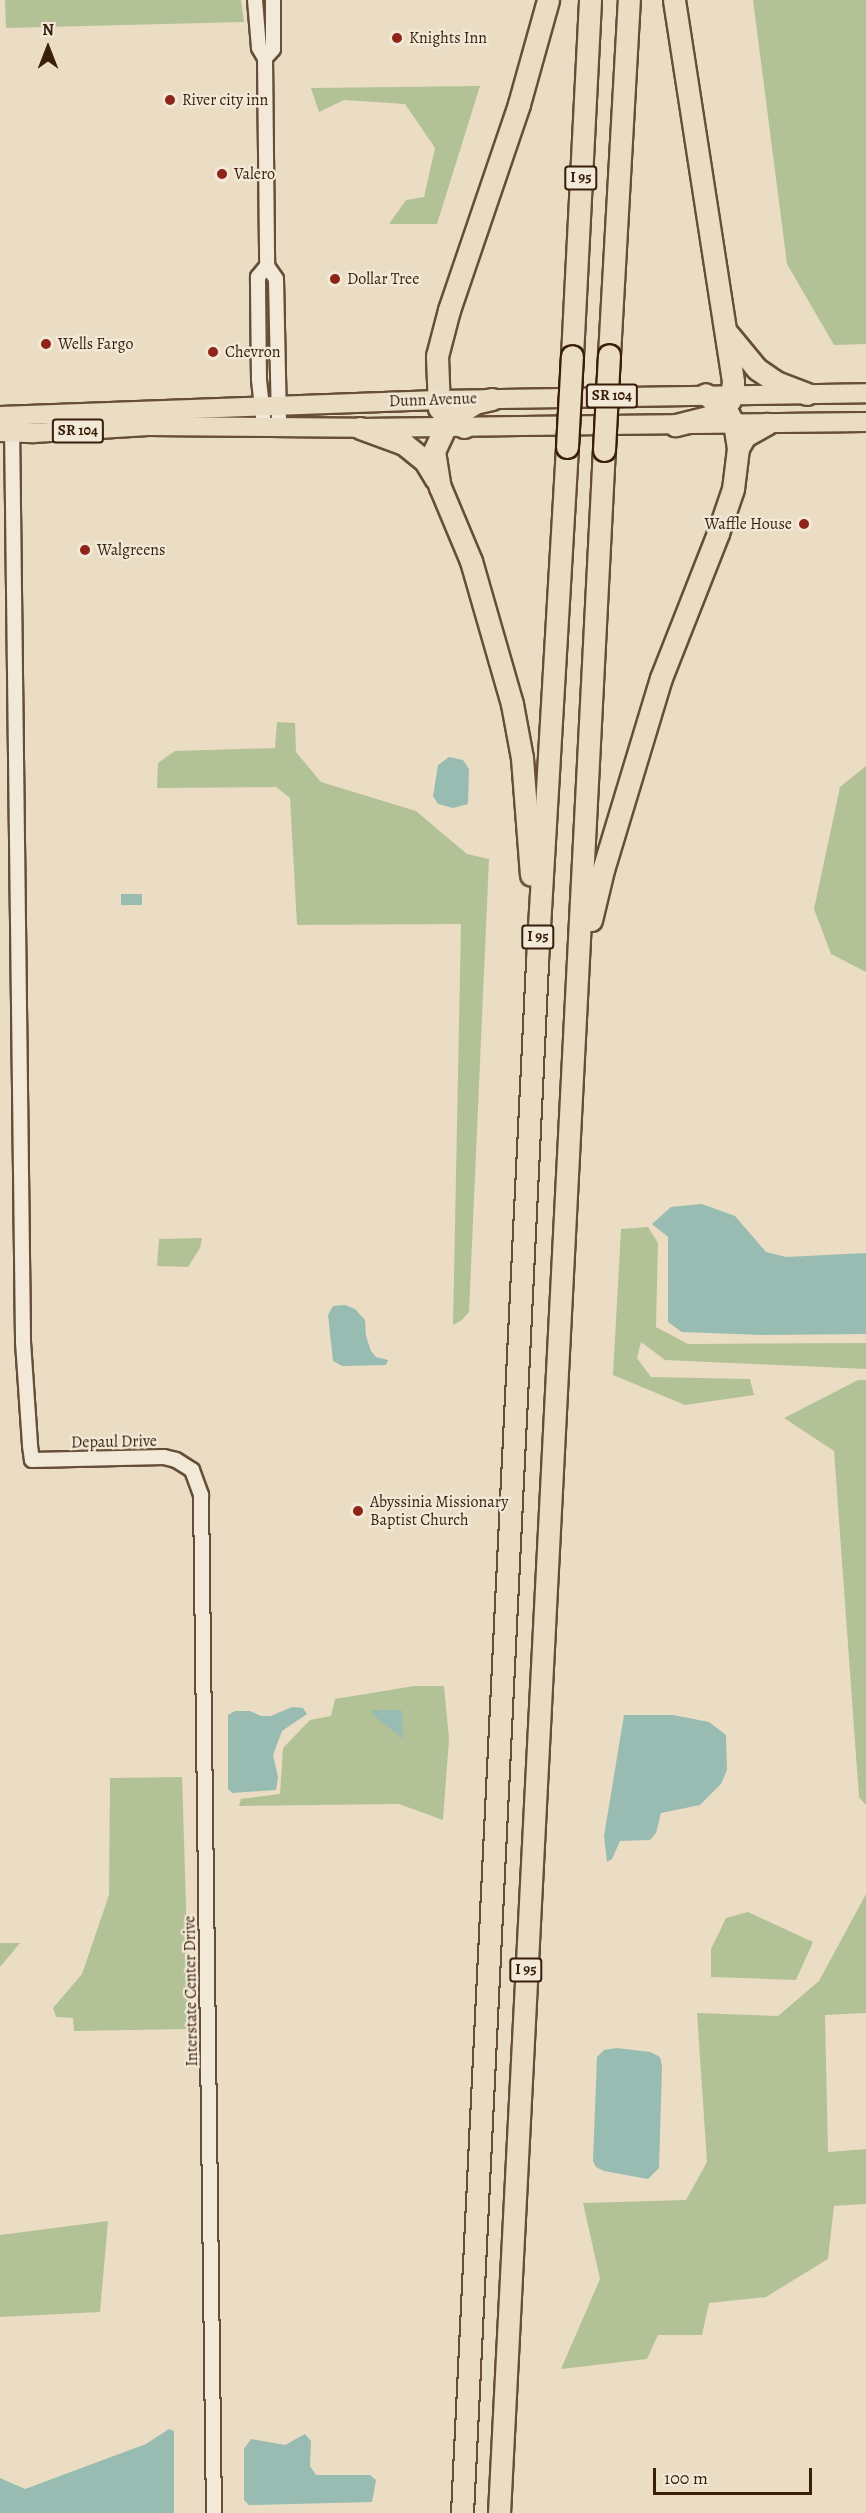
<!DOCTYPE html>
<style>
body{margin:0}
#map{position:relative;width:866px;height:2513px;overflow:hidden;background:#ebddc3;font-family:Alegreya,serif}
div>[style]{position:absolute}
.green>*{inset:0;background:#b3c296}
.water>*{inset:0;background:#98bcb2;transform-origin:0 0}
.roads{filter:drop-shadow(2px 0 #664e38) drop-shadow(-2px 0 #664e38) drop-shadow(0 2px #664e38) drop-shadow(0 -2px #664e38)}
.minor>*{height:14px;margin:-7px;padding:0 7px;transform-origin:7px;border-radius:7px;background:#f2e9d8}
.major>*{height:18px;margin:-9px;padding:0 9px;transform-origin:9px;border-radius:9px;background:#ebddc3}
.highway>*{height:21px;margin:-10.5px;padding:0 10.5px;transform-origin:10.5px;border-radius:10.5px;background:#ebddc3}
.bridges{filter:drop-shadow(2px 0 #391e09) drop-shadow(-2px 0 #391e09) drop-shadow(0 2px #391e09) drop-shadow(0 -2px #391e09)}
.highway-bridge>*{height:21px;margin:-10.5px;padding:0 10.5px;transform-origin:10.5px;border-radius:10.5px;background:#ebddc3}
.dots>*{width:16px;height:16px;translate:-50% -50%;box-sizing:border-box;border:3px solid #f2e9d8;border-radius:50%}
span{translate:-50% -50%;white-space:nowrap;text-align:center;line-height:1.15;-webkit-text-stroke:4.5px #f2e9d8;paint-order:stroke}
.shield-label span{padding:2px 4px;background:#f2e9d8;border:2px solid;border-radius:4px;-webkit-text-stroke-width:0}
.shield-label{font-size:15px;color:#391e09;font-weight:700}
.poi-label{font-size:16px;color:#391e09}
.left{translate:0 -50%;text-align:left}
.right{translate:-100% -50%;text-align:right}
.street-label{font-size:16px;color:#391e09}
.north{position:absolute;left:18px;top:18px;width:60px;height:60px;-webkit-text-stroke:4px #f2e9d8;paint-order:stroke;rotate:0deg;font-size:16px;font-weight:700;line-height:24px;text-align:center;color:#391e09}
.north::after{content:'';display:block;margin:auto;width:21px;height:27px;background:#391e09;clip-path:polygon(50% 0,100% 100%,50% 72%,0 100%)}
.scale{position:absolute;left:653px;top:2468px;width:159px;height:27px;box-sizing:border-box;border:3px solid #391e09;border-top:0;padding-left:8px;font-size:18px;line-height:21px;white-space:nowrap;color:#391e09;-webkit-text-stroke:4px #f2e9d8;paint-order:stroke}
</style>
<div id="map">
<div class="green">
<i style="clip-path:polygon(5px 0,241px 0,244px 22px,6px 28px)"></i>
<i style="clip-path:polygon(753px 0,866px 0,866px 344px,834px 345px,787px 264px)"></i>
<i style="clip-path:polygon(480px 86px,437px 224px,389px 224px,406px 200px,424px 197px,435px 148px,405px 104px,344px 100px,319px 112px,311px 88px)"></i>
<i style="clip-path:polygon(277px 722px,295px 723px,296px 752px,321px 782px,416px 811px,467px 854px,489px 859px,469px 1312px,462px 1320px,453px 1325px,461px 924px,297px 925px,290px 798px,276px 787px,157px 788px,158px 763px,175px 751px,275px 748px)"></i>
<i style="clip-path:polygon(866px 766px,866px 972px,831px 954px,814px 909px,840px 787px)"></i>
<i style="clip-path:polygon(648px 1227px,658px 1243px,656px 1327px,688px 1344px,866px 1343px,866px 1369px,665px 1360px,641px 1342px,637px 1358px,651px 1377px,750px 1379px,754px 1395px,685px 1405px,613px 1375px,621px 1229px)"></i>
<i style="clip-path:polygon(202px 1238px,200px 1248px,188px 1267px,157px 1266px,159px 1239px)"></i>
<i style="clip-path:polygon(858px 1380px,866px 1380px,866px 1805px,859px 1797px,834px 1451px,784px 1418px)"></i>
<i style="clip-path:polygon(414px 1686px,444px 1686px,449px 1739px,443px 1820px,399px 1804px,239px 1806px,241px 1799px,280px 1794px,283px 1748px,310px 1720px,331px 1716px,335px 1699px)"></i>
<i style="clip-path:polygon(182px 1777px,190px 2029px,74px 2031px,73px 2018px,56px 2017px,53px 2008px,82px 1974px,109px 1895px,110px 1778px)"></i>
<i style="clip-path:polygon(866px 1894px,866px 2013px,825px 2015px,828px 2152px,866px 2149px,866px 2204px,834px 2206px,828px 2259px,766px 2297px,709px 2303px,702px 2335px,658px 2335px,647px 2359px,561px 2369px,600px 2279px,583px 2203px,686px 2200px,707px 2162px,697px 2013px,778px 2016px,819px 1981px)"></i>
<i style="clip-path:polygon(748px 1912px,813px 1942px,796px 1980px,711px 1977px,711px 1949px,726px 1918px)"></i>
<i style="clip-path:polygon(0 1943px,20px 1943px,0 1967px)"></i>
<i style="clip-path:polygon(108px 2221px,100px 2312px,0 2317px,0 2235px)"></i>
</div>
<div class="water">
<i style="clip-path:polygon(449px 757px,463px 760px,469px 769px,468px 804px,453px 808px,438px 804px,433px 796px,438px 765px)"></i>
<i style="left:142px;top:894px;width:11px;height:21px;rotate:90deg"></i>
<i style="clip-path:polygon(702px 1204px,735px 1216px,766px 1252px,786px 1257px,866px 1253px,866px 1334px,763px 1335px,682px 1332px,668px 1322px,668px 1237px,652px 1224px,671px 1207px)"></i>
<i style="clip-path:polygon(345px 1305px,355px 1309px,365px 1320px,366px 1336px,371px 1351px,376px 1357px,388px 1360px,386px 1365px,342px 1366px,333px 1361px,328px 1315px,333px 1306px)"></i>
<i style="clip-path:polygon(292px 1707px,303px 1708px,307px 1714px,282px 1731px,273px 1755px,278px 1777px,276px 1790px,232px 1793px,228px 1789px,228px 1715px,235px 1711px,250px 1711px,261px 1716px,271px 1716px)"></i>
<i style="clip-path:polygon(371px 1710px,402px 1710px,403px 1739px,373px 1715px)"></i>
<i style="clip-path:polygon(624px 1715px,673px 1715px,709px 1722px,726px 1735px,727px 1770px,721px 1784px,700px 1805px,661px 1813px,656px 1833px,650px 1840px,620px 1841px,612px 1859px,607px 1862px,604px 1836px)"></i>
<i style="clip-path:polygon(617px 2048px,650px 2052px,660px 2057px,662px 2066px,659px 2168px,648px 2179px,604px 2171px,596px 2167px,593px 2161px,597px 2057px,604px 2050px)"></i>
<i style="clip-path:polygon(169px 2429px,174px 2431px,174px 2513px,0 2513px,0 2478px,25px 2489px,146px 2444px)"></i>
<i style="clip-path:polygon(305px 2434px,311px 2441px,310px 2466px,316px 2475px,370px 2475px,376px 2480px,372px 2502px,249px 2505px,244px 2500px,244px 2449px,251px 2439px,285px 2445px)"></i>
</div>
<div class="roads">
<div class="minor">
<i style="left:255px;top:0;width:48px;rotate:85.2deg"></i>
<i style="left:259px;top:48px;width:12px;rotate:59deg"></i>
<i style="left:265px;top:58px;width:208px;rotate:89.4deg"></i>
<i style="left:267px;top:266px;width:16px;rotate:55deg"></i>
<i style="left:276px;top:279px;width:147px;rotate:88.8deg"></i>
<i style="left:265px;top:58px;width:12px;rotate:-48deg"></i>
<i style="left:273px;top:49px;width:49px;rotate:-90deg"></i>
<i style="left:12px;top:424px;width:918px;rotate:89.31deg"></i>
<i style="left:23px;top:1342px;width:104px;rotate:86.1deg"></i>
<i style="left:30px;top:1446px;width:14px;rotate:82deg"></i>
<i style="left:32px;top:1460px;width:132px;rotate:-1.3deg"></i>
<i style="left:164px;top:1457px;width:12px;rotate:14deg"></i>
<i style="left:176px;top:1460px;width:19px;rotate:32deg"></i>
<i style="left:192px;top:1470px;width:27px;rotate:70deg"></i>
<i style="left:201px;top:1495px;width:1018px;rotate:89.27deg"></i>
<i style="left:264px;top:426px;width:46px;rotate:-96.2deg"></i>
<i style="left:259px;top:380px;width:103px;rotate:-90.6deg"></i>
<i style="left:258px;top:277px;width:14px;rotate:-51deg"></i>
</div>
<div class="major">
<i style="left:0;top:416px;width:438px;rotate:-2.1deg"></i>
<i style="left:438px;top:400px;width:428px;rotate:-0.9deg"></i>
<i style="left:0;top:432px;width:34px;rotate:2deg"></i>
<i style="left:34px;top:433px;width:114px;rotate:-3.5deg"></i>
<i style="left:148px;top:426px;width:212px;rotate:0.5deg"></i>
<i style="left:360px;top:428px;width:506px;rotate:-0.68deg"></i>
</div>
<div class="highway">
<i style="left:674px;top:0;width:387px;rotate:81.2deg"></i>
<i style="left:733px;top:382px;width:18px;rotate:99deg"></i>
<i style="left:730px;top:400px;width:9px;rotate:122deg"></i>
<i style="left:725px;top:408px;width:19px;rotate:152deg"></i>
<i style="left:708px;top:417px;width:34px;rotate:166deg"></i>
<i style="left:728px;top:334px;width:45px;rotate:50.4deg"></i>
<i style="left:757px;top:369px;width:23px;rotate:34deg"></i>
<i style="left:776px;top:382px;width:33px;rotate:21deg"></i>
<i style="left:609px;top:355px;width:356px;rotate:-86.8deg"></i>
<i style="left:572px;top:356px;width:356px;rotate:-87.1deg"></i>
<i style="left:492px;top:399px;width:17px;rotate:167deg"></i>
<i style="left:475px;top:403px;width:31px;rotate:148deg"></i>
<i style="left:449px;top:419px;width:35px;rotate:115deg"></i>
<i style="left:434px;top:451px;width:36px;rotate:81deg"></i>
<i style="left:440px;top:487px;width:80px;rotate:67.3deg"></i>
<i style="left:471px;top:561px;width:149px;rotate:74deg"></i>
<i style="left:512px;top:704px;width:55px;rotate:79.5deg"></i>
<i style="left:522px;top:758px;width:117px;rotate:85.6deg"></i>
<i style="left:464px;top:427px;width:17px;rotate:-152deg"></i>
<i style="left:449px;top:419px;width:15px;rotate:-132deg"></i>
<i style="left:439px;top:408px;width:52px;rotate:-92.2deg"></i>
<i style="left:437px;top:356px;width:48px;rotate:-75.4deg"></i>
<i style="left:449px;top:310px;width:218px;rotate:-71.2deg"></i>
<i style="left:519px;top:104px;width:108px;rotate:-74.4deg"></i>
<i style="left:360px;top:428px;width:47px;rotate:20deg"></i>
<i style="left:404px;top:444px;width:27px;rotate:39deg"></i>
<i style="left:425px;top:461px;width:21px;rotate:59deg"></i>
<i style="left:738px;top:448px;width:14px;rotate:-60deg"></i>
<i style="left:745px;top:436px;width:25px;rotate:-29deg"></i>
<i style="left:591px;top:920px;width:51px;rotate:-76.5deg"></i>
<i style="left:603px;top:870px;width:201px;rotate:-73.2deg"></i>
<i style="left:661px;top:678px;width:156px;rotate:-68.5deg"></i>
<i style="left:718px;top:533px;width:46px;rotate:-71.2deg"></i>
<i style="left:733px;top:489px;width:41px;rotate:-83deg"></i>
<i style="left:738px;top:448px;width:24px;rotate:-99deg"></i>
<i style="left:734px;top:424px;width:18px;rotate:-119deg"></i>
<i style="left:725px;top:408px;width:24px;rotate:-145deg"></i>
<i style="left:462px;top:2513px;width:1554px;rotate:-87.23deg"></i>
<i style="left:537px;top:961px;width:515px;rotate:-86.66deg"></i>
<i style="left:499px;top:2513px;width:2066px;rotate:-87.09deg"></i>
</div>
</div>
<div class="bridges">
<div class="highway-bridge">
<i style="left:567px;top:447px;width:91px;rotate:-86.9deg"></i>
<i style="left:604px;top:450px;width:95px;rotate:-87deg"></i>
</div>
</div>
<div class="dots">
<i style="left:397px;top:38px;background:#8f2418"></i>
<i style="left:170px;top:100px;background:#8f2418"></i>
<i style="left:222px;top:174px;background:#8f2418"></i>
<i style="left:335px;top:279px;background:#8f2418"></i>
<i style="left:46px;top:344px;background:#8f2418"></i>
<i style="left:213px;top:352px;background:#8f2418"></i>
<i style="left:804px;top:524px;background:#8f2418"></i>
<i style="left:85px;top:550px;background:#8f2418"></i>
<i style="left:358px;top:1511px;background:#8f2418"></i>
</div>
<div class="shield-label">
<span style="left:581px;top:178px">I 95</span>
<span style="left:612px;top:396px">SR 104</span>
<span style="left:78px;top:431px">SR 104</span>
<span style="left:538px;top:937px">I 95</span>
<span style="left:526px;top:1970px">I 95</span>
</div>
<div class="poi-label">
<span class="left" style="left:409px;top:38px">Knights Inn</span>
<span class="left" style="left:182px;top:100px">River city inn</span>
<span class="left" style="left:234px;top:174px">Valero</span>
<span class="left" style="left:347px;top:279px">Dollar Tree</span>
<span class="left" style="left:58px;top:344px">Wells Fargo</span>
<span class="left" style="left:225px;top:352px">Chevron</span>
<span class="right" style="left:792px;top:524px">Waffle House</span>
<span class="left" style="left:97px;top:550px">Walgreens</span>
<span class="left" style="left:370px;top:1511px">Abyssinia Missionary<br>Baptist Church</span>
</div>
<div class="street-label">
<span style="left:433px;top:400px;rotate:-2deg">Dunn Avenue</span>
<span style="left:114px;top:1442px;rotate:-1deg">Depaul Drive</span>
<span style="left:191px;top:1991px;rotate:-91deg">Interstate Center Drive</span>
</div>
<div class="north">N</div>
<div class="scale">100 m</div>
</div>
